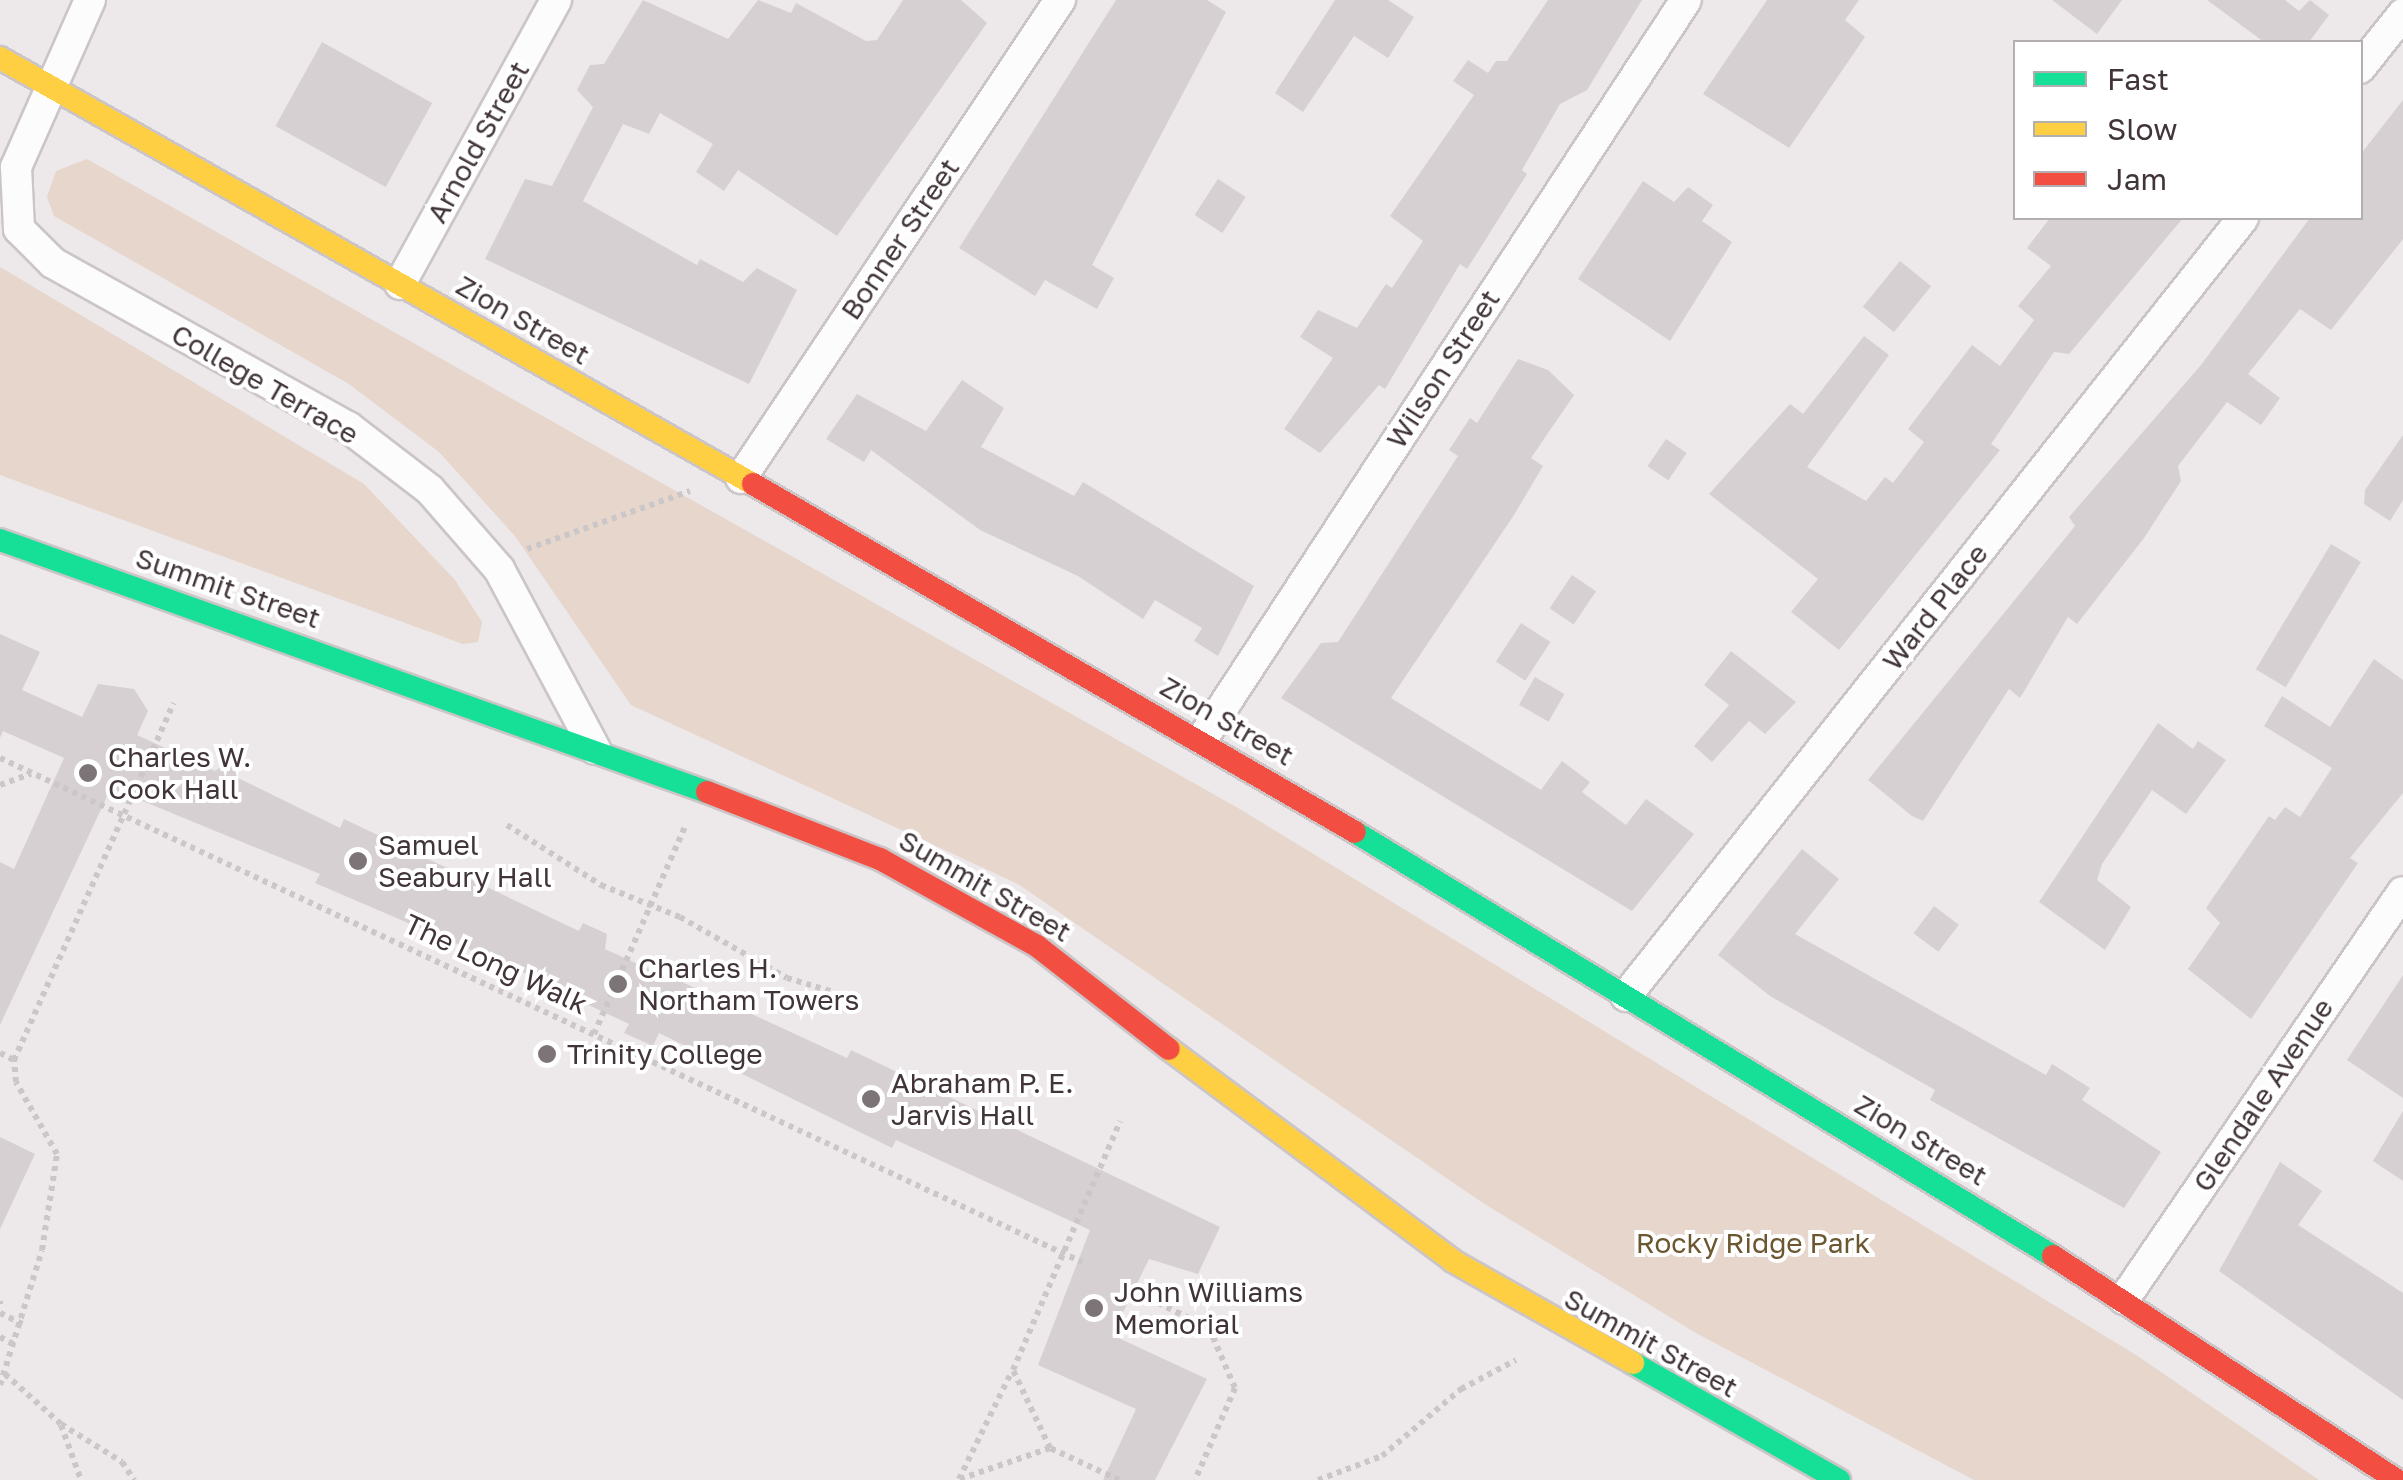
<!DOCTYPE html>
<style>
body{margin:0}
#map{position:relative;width:2403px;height:1480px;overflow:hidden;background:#ede8e9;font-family:"Golos Text",sans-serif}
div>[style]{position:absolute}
.green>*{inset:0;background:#e6d6cb}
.building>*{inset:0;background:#d6d0d2;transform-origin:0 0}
.path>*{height:6px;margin-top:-3px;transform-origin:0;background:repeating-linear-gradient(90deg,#cbc6c8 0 5px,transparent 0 10px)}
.roads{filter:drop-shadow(2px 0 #cbc5c7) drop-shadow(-2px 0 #cbc5c7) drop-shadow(0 2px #cbc5c7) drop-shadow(0 -2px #cbc5c7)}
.street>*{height:30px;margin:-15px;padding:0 15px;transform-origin:15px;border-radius:15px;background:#fcfcfc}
.fast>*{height:22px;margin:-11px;padding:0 11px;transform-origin:11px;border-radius:11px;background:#16e098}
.slow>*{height:22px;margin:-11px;padding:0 11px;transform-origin:11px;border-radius:11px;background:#ffcf43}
.jam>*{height:22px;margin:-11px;padding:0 11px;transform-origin:11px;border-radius:11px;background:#f24e42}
.dots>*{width:28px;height:28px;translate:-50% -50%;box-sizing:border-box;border:5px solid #fff;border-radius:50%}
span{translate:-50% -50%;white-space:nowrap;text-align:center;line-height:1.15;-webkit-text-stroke:8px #fff;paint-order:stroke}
.street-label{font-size:28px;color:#41353a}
.poi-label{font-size:28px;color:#41353a}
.left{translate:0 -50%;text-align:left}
.park-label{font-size:28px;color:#6b5730}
.legend{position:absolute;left:2013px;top:40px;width:350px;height:180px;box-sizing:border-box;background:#fff;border:2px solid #b3aeb0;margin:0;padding:12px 18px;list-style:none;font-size:30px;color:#41353a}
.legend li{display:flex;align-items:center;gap:20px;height:50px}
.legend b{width:50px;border:2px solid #b3aeb0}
</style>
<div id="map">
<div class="green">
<i style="clip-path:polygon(87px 159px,1238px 808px,2136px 1355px,2319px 1480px,1974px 1480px,1696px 1333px,1483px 1203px,1018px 884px,631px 705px,515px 536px,439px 452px,349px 384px,54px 216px,47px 197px,56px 171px)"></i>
<i style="clip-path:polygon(0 267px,364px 484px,455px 580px,482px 622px,478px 642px,463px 644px,0 475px)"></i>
</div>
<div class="building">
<i style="clip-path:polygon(643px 0,728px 39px,758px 0,791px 13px,796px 3px,866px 41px,877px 40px,903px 0,961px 0,987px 23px,837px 236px,738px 170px,724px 191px,696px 172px,713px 144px,660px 113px,649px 134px,623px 124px,583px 201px,697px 265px,700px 259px,743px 282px,757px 268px,797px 290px,749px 384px,485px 259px,525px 179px,552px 186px,593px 107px,577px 90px,590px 65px,604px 64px)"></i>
<i style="clip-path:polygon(1116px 0,1207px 0,1226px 12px,1092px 265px,1114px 278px,1097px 309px,1045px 280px,1035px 296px,959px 248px)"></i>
<i style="clip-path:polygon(1335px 0,1388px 0,1414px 17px,1388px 58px,1354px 36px,1303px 112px,1275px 93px)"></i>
<i style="clip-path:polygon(1548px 0,1642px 0,1587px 90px,1560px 104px,1522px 170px,1527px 174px,1467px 269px,1460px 264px,1385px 389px,1379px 385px,1320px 453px,1284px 429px,1333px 358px,1300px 337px,1318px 310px,1357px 328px,1386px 284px,1392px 288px,1423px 241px,1390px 216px,1474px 95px,1453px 81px,1468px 60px,1488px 73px,1496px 61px,1507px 61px)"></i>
<i style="clip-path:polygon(1767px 0,1859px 0,1845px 20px,1865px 37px,1789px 148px,1703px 94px)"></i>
<i style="clip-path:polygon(2052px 0,2122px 0,2097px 34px)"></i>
<i style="clip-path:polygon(2207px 0,2285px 0,2299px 11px,2310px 0,2329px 15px,2309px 42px,2264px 42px)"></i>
<i style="left:322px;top:42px;width:126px;height:96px;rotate:29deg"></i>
<i style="clip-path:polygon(2403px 100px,2403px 239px,2331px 330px,2300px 309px,2248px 374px,2280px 398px,2261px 425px,2227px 402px,2178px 466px,2181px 481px,2144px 538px,2077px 624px,2068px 617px,2020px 698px,2009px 689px,1923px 821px,1912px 816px,1868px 780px,2075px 526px,2069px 517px,2201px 365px,2310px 218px,2360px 218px,2360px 155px)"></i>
<i style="left:1218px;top:179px;width:33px;height:43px;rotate:33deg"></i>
<i style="clip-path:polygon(1643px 181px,1674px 202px,1688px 187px,1713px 205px,1702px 221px,1732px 242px,1670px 341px,1578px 279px)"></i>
<i style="clip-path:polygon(2050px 218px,2183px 218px,2069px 354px,2054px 352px,1991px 444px,2000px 450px,1839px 650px,1791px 612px,1818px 579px,1709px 494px,1790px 404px,1803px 414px,1864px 336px,1889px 355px,1807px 467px,1866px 501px,1885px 477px,1893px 483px,1924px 442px,1908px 429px,1972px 345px,2000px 366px,2034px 320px,2018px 306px,2051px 266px,2027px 248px)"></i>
<i style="left:1900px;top:261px;width:40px;height:59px;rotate:39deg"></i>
<i style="clip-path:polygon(1518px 359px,1548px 370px,1574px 395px,1531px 458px,1543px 466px,1514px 515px,1391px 698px,1541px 790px,1562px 761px,1590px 782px,1582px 792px,1626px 825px,1646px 799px,1694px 834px,1632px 911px,1281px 698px,1321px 643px,1338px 642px,1458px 456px,1449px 450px,1470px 418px,1477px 423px)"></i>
<i style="clip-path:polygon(962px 380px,1004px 408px,981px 447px,1074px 496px,1083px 482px,1254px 586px,1218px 656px,1194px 641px,1202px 628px,1155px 600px,1143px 619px,1078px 576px,980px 530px,871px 450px,864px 462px,826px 439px,857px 394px,926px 431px)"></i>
<i style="clip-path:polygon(2403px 435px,2403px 500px,2390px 521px,2364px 504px,2365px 490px)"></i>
<i style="left:1666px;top:439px;width:25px;height:33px;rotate:34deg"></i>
<i style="left:2331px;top:544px;width:35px;height:146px;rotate:31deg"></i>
<i style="left:1572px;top:575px;width:29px;height:40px;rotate:34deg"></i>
<i style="left:1521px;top:623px;width:35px;height:46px;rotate:33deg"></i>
<i style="clip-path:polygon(0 634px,40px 652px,22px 690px,82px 717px,98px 684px,134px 689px,148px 711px,137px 735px,215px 771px,232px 760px,238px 778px,340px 828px,344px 819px,579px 931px,583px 923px,607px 934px,605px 949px,653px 971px,659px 959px,687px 971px,682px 982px,847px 1058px,851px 1050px,1220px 1227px,1198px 1274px,1149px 1259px,1112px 1335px,1207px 1379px,1155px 1480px,1103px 1480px,1136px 1409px,1038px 1365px,1090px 1230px,896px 1140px,892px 1148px,659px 1033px,653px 1046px,624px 1033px,629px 1024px,580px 1001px,575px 1012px,548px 999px,555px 986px,315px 883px,320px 874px,111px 788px,0 1025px,0 862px,14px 869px,64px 758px,3px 731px,0 738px)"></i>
<i style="clip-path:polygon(1731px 651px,1796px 702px,1765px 734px,1749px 721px,1712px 762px,1694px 746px,1729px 705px,1704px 685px)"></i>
<i style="clip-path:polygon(2374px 659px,2403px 680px,2403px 793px,2350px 858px,2358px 863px,2251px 1019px,2188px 969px,2220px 923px,2206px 908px,2269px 816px,2275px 820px,2285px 807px,2300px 817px,2332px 768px,2264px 726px,2282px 696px,2330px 727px)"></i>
<i style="left:1535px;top:677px;width:34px;height:32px;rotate:30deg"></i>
<i style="clip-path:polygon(2158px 723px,2193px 749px,2198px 741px,2226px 760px,2186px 814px,2152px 790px,2102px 864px,2097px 880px,2131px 907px,2105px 950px,2039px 902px)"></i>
<i style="clip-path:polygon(1802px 849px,1839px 879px,1795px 934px,2046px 1075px,2052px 1064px,2090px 1088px,2082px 1100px,2161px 1152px,2124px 1208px,1930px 1100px,1935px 1090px,1770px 996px,1718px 955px)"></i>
<i style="left:1934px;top:906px;width:31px;height:34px;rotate:37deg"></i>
<i style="clip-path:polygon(2403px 975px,2403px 1098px,2347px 1060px)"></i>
<i style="clip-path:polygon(2403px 1111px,2403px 1181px,2373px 1161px)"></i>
<i style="clip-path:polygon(0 1137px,35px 1154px,0 1229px)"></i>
<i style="clip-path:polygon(2280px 1162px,2322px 1191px,2298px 1225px,2403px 1293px,2403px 1400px,2219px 1271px)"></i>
</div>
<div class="path">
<i style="left:527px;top:549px;width:173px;rotate:-19.6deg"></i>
<i style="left:0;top:758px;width:1194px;rotate:24.98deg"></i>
<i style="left:0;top:785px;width:33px;rotate:-20deg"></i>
<i style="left:507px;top:825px;width:112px;rotate:32.6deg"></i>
<i style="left:601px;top:885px;width:85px;rotate:22.1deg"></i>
<i style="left:680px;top:917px;width:123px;rotate:29.7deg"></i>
<i style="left:787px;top:978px;width:48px;rotate:16.9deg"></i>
<i style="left:594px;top:1034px;width:229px;rotate:-66.3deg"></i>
<i style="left:0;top:1053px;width:16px;rotate:27deg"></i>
<i style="left:1140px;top:1294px;width:77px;rotate:26.2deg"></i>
<i style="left:1209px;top:1328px;width:65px;rotate:66.6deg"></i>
<i style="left:1235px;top:1388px;width:100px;rotate:113.5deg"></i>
<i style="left:0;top:1301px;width:3px;rotate:90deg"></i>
<i style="left:0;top:1313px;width:25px;rotate:26deg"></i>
<i style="left:0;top:1337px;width:15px;rotate:28deg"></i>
<i style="left:5px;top:1374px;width:75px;rotate:41.8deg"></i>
<i style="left:61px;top:1424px;width:72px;rotate:31.9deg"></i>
<i style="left:122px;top:1462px;width:22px;rotate:56deg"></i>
<i style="left:0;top:1385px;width:141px;rotate:-72.7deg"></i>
<i style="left:42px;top:1250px;width:97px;rotate:-81.1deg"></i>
<i style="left:57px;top:1154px;width:83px;rotate:-119.7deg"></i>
<i style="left:16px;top:1082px;width:22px;rotate:-95deg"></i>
<i style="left:14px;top:1060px;width:391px;rotate:-65.9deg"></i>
<i style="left:61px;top:1425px;width:59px;rotate:70deg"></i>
<i style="left:959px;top:1479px;width:120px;rotate:-63.9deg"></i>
<i style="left:960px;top:1479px;width:95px;rotate:-19deg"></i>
<i style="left:1119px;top:1480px;width:76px;rotate:-155.1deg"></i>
<i style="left:1050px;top:1448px;width:86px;rotate:-115.4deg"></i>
<i style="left:1013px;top:1370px;width:271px;rotate:-66.7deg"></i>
<i style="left:1318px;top:1480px;width:68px;rotate:-20.6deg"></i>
<i style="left:1382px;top:1456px;width:104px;rotate:-40.3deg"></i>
<i style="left:1461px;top:1389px;width:62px;rotate:-27.8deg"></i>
</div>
<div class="roads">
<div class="street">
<i style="left:90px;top:0;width:183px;rotate:113.9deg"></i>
<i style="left:16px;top:167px;width:62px;rotate:87.2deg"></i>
<i style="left:19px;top:229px;width:48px;rotate:45deg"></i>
<i style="left:53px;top:263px;width:338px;rotate:29.1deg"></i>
<i style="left:348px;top:427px;width:103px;rotate:37.5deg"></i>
<i style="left:430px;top:490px;width:105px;rotate:48.9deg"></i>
<i style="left:499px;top:569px;width:204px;rotate:61.9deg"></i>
<i style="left:2360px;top:68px;width:69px;rotate:-51.5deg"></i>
<i style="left:400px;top:284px;width:324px;rotate:-61.2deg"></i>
<i style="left:741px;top:478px;width:575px;rotate:-56.28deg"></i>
<i style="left:1202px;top:739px;width:883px;rotate:-56.78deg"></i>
<i style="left:1626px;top:996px;width:993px;rotate:-51.58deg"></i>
<i style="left:2124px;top:1299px;width:493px;rotate:-55.6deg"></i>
</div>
<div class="fast">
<i style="left:0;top:540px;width:751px;rotate:19.62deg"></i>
<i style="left:1355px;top:832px;width:817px;rotate:31.28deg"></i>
<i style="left:1633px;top:1363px;width:237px;rotate:29.6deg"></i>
</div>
<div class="slow">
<i style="left:0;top:58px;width:865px;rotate:29.5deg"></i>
<i style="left:1169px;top:1049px;width:354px;rotate:36.7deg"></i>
<i style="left:1453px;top:1261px;width:207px;rotate:29.5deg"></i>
</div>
<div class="jam">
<i style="left:753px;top:484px;width:695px;rotate:30.03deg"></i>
<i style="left:707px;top:792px;width:186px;rotate:21.2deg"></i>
<i style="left:880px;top:859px;width:179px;rotate:29deg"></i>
<i style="left:1037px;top:946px;width:167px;rotate:38deg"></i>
<i style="left:2053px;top:1256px;width:411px;rotate:33.1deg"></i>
</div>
</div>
<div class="dots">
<i style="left:88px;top:773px;background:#7d7477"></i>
<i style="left:358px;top:861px;background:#7d7477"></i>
<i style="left:618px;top:984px;background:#7d7477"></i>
<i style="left:547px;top:1054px;background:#7d7477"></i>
<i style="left:871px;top:1099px;background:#7d7477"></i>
<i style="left:1094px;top:1308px;background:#7d7477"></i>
</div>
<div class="street-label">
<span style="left:478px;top:142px;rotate:-61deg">Arnold Street</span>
<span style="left:900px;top:239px;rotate:-56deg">Bonner Street</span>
<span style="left:523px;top:320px;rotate:30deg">Zion Street</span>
<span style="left:1443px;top:369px;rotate:-57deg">Wilson Street</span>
<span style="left:265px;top:384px;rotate:30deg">College Terrace</span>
<span style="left:228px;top:588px;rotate:19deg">Summit Street</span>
<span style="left:1935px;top:607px;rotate:-52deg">Ward Place</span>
<span style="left:1227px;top:721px;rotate:30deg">Zion Street</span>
<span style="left:985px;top:886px;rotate:30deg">Summit Street</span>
<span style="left:496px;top:964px;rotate:25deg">The Long Walk</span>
<span style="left:2263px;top:1095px;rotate:-56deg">Glendale Avenue</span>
<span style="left:1921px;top:1140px;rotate:31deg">Zion Street</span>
<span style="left:1651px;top:1343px;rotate:29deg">Summit Street</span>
</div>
<div class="poi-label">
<span class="left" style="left:108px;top:773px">Charles W.<br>Cook Hall</span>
<span class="left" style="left:378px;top:861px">Samuel<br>Seabury Hall</span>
<span class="left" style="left:638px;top:984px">Charles H.<br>Northam Towers</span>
<span class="left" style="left:567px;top:1054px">Trinity College</span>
<span class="left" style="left:891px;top:1099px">Abraham P. E.<br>Jarvis Hall</span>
<span class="left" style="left:1114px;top:1308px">John Williams<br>Memorial</span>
</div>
<div class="park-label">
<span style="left:1753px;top:1243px">Rocky Ridge Park</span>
</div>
<ul class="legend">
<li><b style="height:12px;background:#16e098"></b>Fast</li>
<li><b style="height:12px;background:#ffcf43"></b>Slow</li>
<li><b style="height:12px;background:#f24e42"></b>Jam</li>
</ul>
</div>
